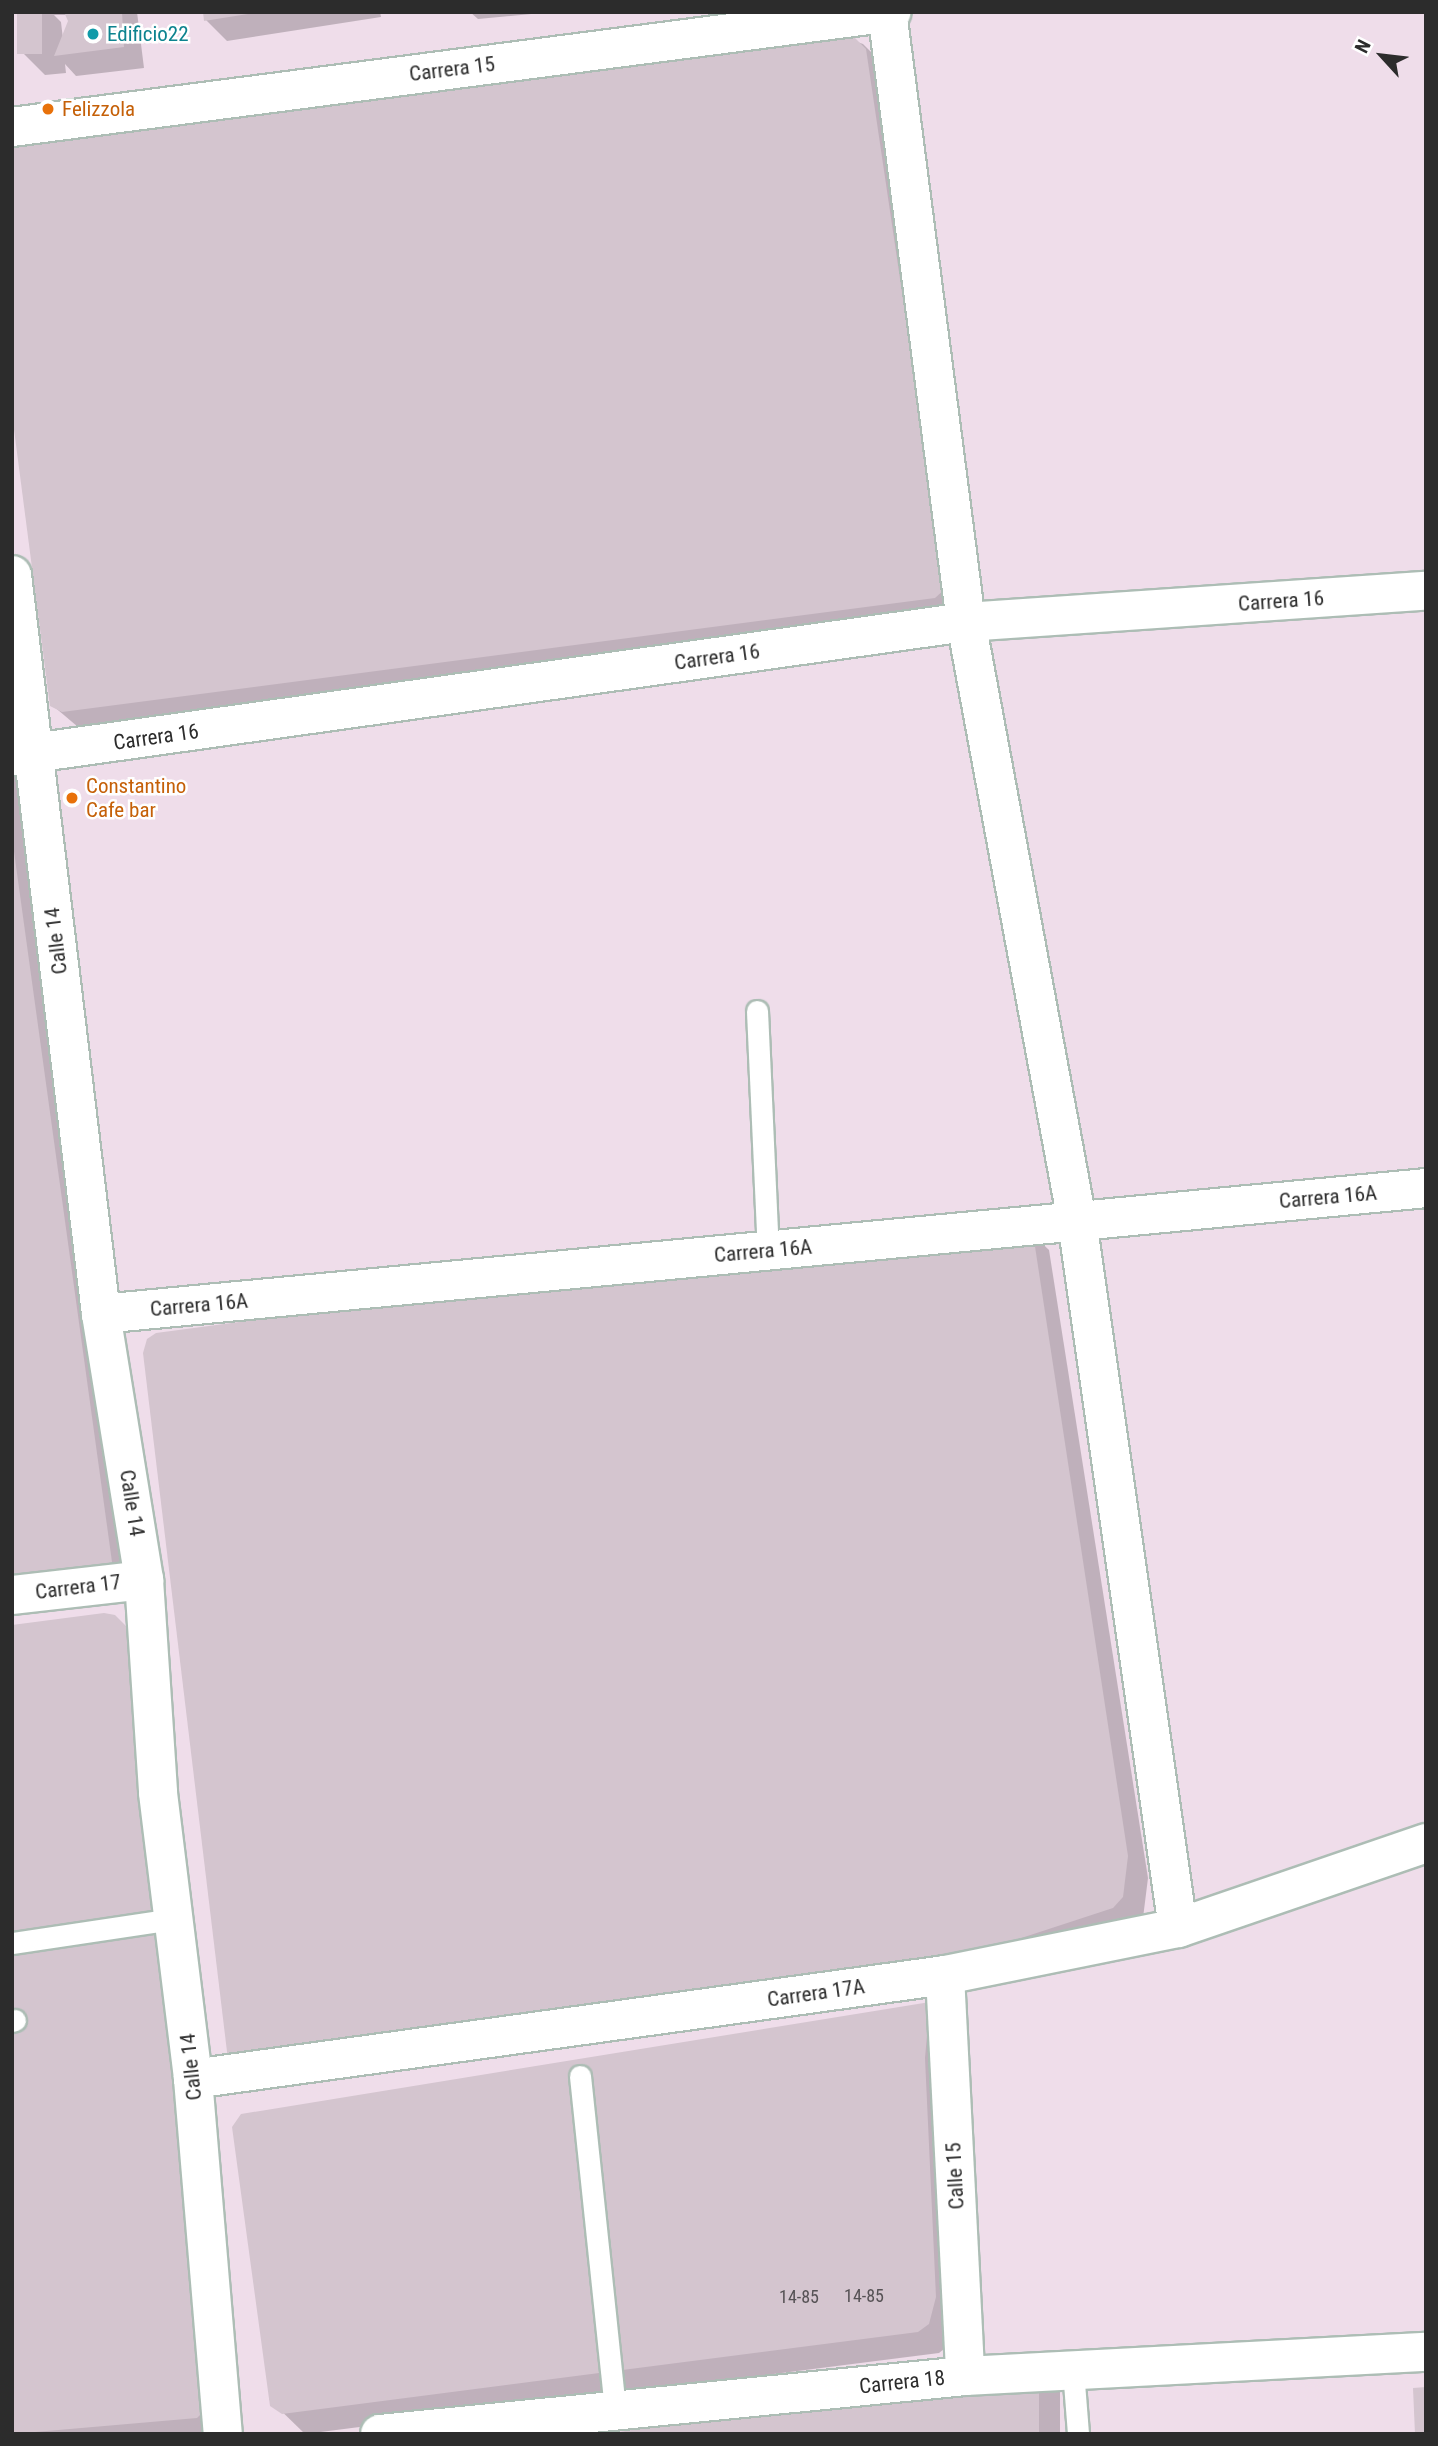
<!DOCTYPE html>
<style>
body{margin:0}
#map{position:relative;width:1438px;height:2446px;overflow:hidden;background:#efddea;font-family:"Roboto Condensed",sans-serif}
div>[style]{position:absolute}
.shadow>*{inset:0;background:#0003}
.building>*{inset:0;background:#d4c5cf;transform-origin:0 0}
.roads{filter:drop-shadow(2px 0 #adbdb5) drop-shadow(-2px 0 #adbdb5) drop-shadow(0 2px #adbdb5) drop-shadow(0 -2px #adbdb5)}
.lane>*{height:21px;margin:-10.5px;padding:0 10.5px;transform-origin:10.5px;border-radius:10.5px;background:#fff}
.street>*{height:38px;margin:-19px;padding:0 19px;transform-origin:19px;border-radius:19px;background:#fff}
.dots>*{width:19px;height:19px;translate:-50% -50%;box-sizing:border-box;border:4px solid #fff;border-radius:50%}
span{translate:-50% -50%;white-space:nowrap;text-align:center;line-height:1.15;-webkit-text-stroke:5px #fff;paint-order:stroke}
.number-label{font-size:18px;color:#565255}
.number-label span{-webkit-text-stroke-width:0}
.culture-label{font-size:21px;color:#0d838f}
.left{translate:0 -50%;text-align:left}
.street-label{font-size:21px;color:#2c2c2c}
.food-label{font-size:21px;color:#c56008}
.frame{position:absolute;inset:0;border:14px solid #2c2c2c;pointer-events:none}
.north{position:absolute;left:1347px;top:21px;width:70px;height:70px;-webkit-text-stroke:5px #fff;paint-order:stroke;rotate:297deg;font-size:19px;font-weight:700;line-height:28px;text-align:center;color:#2c2c2c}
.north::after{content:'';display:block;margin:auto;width:24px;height:32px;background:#2c2c2c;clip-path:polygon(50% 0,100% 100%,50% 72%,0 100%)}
</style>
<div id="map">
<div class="shadow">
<i style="clip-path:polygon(evenodd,19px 12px,137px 12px,144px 68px,76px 76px,65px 64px,66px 73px,45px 75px,23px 53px,19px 12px,54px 15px,67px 15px,70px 21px,63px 39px,61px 22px,54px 15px)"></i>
<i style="clip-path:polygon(205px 12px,380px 12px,381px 17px,227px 41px,206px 20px)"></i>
<i style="clip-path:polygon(470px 12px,552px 12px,478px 19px)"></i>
<i style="clip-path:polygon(846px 38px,863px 44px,884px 65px,965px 611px,84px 732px,52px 705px)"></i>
<i style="clip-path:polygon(12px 765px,18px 771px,132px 1583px,12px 1607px)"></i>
<i style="clip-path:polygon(1027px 1229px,1049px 1250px,1148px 1878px,1143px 1918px,566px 2038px,267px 2090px,256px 2087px)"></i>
<i style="clip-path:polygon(126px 1628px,148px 1649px,223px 2434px,12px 2434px)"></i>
<i style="clip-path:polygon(929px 2004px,949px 2345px,939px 2353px,305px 2434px,269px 2399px)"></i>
<i style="clip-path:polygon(1060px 2387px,1060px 2434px,627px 2434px)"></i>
</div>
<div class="building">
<i style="left:17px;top:12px;width:25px;height:42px"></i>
<i style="clip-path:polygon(64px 12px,122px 12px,124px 47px,54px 56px,68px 21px)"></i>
<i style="clip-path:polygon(203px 12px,248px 12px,248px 14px,204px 21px)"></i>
<i style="clip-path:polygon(853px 36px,866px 49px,944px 576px,945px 589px,935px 598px,62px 712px,50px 706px,12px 414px,12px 134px)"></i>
<i style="clip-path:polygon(12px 837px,112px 1562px,110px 1567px,12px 1585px)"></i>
<i style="clip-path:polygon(973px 1225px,1034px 1240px,1128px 1856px,1123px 1897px,1113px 1908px,976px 1953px,228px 2060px,143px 1353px,147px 1339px,156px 1333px)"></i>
<i style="clip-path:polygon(104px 1613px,115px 1615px,127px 1627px,205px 2410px,197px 2418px,12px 2434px,12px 1625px)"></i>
<i style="clip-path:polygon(930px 2002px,925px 2058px,936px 2297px,929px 2324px,918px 2332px,282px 2414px,270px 2406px,232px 2127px,241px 2114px)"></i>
<i style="clip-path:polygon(1039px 2364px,1039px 2434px,620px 2434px,619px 2432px)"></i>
<i style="clip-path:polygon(1426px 2387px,1426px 2434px,1415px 2434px,1413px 2388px)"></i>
</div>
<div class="roads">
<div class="lane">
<i style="left:757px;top:1011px;width:240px;rotate:87.4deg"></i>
<i style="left:12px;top:1943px;width:163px;rotate:-8.5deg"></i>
<i style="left:12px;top:2021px;width:3px;rotate:-18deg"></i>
<i style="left:580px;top:2076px;width:337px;rotate:84deg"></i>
<i style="left:1073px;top:2370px;width:64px;rotate:85.5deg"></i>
</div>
<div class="street">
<i style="left:887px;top:12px;width:615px;rotate:82.62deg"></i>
<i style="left:966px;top:622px;width:609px;rotate:79.5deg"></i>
<i style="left:1077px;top:1221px;width:714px;rotate:81.87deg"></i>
<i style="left:12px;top:127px;width:887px;rotate:-7.45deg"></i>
<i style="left:12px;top:575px;width:744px;rotate:83.13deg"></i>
<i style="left:101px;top:1314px;width:269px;rotate:80.8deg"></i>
<i style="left:144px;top:1580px;width:213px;rotate:86.2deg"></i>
<i style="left:158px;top:1793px;width:288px;rotate:83deg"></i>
<i style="left:193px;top:2079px;width:356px;rotate:85.2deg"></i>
<i style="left:12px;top:756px;width:963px;rotate:-8deg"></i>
<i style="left:966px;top:622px;width:461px;rotate:-3.9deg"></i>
<i style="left:101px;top:1314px;width:1331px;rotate:-5.43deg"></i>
<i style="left:12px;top:1595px;width:133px;rotate:-6.5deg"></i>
<i style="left:945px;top:1975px;width:401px;rotate:87.1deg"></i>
<i style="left:193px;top:2079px;width:759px;rotate:-7.87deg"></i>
<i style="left:945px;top:1975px;width:238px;rotate:-11.4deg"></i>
<i style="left:1178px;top:1928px;width:262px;rotate:-18.9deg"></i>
<i style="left:380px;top:2434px;width:588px;rotate:-5.66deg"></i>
<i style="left:965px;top:2376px;width:462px;rotate:-3deg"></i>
</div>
</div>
<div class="dots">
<i style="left:93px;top:34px;background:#0f9aa8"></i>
<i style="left:48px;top:109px;background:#e8710a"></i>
<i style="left:72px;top:798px;background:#e8710a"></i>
</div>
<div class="number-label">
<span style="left:864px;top:2296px">14-85</span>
<span style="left:799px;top:2297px">14-85</span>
</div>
<div class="culture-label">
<span class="left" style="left:107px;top:34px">Edificio22</span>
</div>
<div class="street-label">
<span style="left:452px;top:69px;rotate:-7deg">Carrera 15</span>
<span style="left:1281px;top:601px;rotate:-4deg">Carrera 16</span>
<span style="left:717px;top:657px;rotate:-8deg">Carrera 16</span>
<span style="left:156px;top:737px;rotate:-8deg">Carrera 16</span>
<span style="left:56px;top:941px;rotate:-97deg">Calle 14</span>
<span style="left:1328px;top:1197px;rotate:-5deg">Carrera 16A</span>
<span style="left:763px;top:1251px;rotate:-5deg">Carrera 16A</span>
<span style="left:199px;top:1305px;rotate:-5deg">Carrera 16A</span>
<span style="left:132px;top:1503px;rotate:81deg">Calle 14</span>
<span style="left:78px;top:1587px;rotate:-7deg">Carrera 17</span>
<span style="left:816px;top:1993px;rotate:-8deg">Carrera 17A</span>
<span style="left:191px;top:2067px;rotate:-96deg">Calle 14</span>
<span style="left:955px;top:2176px;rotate:-93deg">Calle 15</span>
<span style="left:902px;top:2382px;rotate:-6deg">Carrera 18</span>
</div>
<div class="food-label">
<span class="left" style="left:62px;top:109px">Felizzola</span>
<span class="left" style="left:86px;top:798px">Constantino<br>Cafe bar</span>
</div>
<div class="frame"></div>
<div class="north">N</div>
</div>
